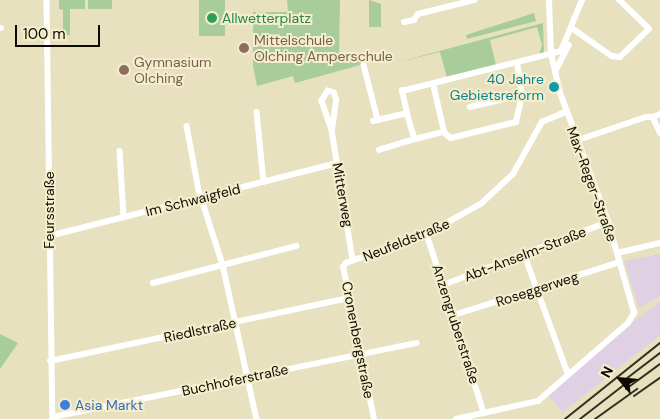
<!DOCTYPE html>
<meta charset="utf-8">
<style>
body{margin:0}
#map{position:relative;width:660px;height:419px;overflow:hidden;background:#e7e1bf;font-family:"DM Sans",sans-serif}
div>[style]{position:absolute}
.commercial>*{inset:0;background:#dfd0e3}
.green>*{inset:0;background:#a9cc9d;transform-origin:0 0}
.minor>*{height:5.5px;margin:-2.75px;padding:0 2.75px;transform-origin:2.75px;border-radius:2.75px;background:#fff}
.rail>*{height:2px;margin:-1px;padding:0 1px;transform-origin:1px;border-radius:1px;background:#322f21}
.dots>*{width:14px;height:14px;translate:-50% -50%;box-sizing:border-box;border:2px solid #f4eecc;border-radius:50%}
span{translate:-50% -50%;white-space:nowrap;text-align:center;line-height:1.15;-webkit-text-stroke:4px #f4eecc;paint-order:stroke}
.leisure-label{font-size:14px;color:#27864d}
.left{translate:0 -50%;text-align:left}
.education-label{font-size:14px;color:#785e54}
.culture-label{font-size:14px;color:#0d838f}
.right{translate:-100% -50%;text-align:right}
.street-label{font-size:14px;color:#0e0c02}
.shop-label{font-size:14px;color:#366cbe}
.north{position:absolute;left:595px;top:354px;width:50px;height:50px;-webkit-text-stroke:4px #f4eecc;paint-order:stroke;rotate:298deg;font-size:14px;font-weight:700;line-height:20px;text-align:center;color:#0e0c02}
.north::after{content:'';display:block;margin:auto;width:18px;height:22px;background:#0e0c02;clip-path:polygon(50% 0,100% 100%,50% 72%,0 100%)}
.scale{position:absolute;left:15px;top:25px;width:85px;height:22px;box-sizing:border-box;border:2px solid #0e0c02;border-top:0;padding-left:6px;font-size:15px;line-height:18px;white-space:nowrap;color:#0e0c02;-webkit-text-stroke:4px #f4eecc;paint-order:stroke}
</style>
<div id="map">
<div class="commercial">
<i style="clip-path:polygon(660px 254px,660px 296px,639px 308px,624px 261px)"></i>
<i style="clip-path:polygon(660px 301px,660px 335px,563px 412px,549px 396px,605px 344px)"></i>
</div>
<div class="green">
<i style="clip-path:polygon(59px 0,85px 0,85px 9px,70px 9px,70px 35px,63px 35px,63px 10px,59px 9px)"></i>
<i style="left:88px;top:0;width:24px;height:9px"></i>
<i style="left:199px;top:0;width:26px;height:36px"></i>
<i style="clip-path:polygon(287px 0,340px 0,339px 57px,375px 61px,295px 83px,293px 76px,257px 86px,253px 66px,253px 12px,288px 12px)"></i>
<i style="clip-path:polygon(369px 0,381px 4px,381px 27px,369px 27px)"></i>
<i style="clip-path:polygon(534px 13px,536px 21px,467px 39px,466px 35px)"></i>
<i style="clip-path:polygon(543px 23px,544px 53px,539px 54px,542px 45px,537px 27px,490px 40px,496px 65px,447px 78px,440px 52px,395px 63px)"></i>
<i style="clip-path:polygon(0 334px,18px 343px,0 369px)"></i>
</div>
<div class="minor">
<i style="left:47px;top:0;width:419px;rotate:89.2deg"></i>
<i style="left:404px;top:22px;width:10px;rotate:-11deg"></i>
<i style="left:414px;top:20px;width:7px;rotate:-56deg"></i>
<i style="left:418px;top:14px;width:58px;rotate:-14deg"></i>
<i style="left:0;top:28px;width:1px"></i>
<i style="left:572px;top:28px;width:49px;rotate:35deg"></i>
<i style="left:612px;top:56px;width:8px;rotate:7deg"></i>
<i style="left:620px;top:57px;width:40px;rotate:-44deg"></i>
<i style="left:649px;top:29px;width:42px;rotate:-136deg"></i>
<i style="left:364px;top:65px;width:57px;rotate:75.7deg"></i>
<i style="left:555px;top:72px;width:30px;rotate:-63deg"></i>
<i style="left:470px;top:107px;width:53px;rotate:-13deg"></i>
<i style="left:257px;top:112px;width:70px;rotate:84.3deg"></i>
<i style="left:407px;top:113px;width:27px;rotate:73deg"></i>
<i style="left:415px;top:139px;width:30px;rotate:-14deg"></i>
<i style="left:444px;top:132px;width:49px;rotate:-102.9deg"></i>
<i style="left:653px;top:117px;width:8px;rotate:-23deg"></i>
<i style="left:373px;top:121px;width:35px;rotate:-13deg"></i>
<i style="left:407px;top:113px;width:23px;rotate:-103deg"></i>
<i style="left:402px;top:91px;width:164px;rotate:-14.1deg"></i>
<i style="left:561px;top:51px;width:55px;rotate:-67.6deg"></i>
<i style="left:187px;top:126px;width:65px;rotate:79.4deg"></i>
<i style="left:199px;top:190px;width:79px;rotate:72.3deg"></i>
<i style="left:223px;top:265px;width:158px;rotate:77.6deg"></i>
<i style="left:332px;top:130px;width:30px;rotate:-82deg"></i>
<i style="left:336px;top:100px;width:7px;rotate:-106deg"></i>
<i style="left:334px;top:93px;width:6px;rotate:-162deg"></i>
<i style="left:328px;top:91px;width:12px;rotate:121deg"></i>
<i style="left:322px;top:101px;width:31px;rotate:71deg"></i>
<i style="left:332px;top:130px;width:132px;rotate:80.8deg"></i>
<i style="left:444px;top:132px;width:9px;rotate:41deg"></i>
<i style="left:451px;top:138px;width:67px;rotate:-13.8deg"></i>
<i style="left:516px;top:122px;width:28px;rotate:-77deg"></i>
<i style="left:522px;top:95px;width:32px;rotate:-99deg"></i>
<i style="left:578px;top:140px;width:72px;rotate:-18.7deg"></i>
<i style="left:646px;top:117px;width:7px"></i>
<i style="left:653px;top:117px;width:17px;rotate:65deg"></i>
<i style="left:379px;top:150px;width:38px;rotate:-17deg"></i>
<i style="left:120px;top:151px;width:66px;rotate:86.5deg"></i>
<i style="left:427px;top:234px;width:188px;rotate:72.3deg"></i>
<i style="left:49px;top:236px;width:297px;rotate:-14.2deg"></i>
<i style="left:524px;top:253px;width:128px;rotate:69.9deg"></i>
<i style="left:617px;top:253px;width:44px;rotate:-13.1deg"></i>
<i style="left:153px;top:283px;width:148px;rotate:-14.5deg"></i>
<i style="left:443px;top:285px;width:177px;rotate:-20.9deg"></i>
<i style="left:454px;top:315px;width:174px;rotate:-17.7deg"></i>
<i style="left:50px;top:361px;width:306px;rotate:-11.9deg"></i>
<i style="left:53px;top:417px;width:371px;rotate:-11.5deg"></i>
<i style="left:374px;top:419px;width:155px;rotate:-101.5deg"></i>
<i style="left:343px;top:267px;width:5px;rotate:-53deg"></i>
<i style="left:346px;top:263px;width:86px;rotate:-19.7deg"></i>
<i style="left:427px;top:234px;width:63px;rotate:-29.4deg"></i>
<i style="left:482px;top:203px;width:42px;rotate:-43.1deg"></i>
<i style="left:513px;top:174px;width:60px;rotate:-60.9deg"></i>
<i style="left:542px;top:122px;width:26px;rotate:-23deg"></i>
<i style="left:456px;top:419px;width:84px;rotate:-12.4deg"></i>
<i style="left:538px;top:401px;width:119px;rotate:-40.9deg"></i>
<i style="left:628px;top:323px;width:12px;rotate:-59deg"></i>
<i style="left:634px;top:313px;width:95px;rotate:-105.9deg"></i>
<i style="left:608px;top:222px;width:138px;rotate:-110.4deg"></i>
<i style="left:560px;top:93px;width:39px;rotate:-103deg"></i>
<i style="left:551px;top:55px;width:55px;rotate:-92.1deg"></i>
</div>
<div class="rail">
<i style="left:622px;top:382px;width:48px;rotate:-37.3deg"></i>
<i style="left:626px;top:389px;width:42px;rotate:-36.3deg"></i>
<i style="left:634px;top:396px;width:32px;rotate:-35deg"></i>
<i style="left:565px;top:419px;width:122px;rotate:-38.7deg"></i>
<i style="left:580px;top:419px;width:62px;rotate:-37.8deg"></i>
<i style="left:595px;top:419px;width:52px;rotate:-35.5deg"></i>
</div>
<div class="dots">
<i style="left:212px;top:18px;background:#2e9e5b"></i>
<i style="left:244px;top:48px;background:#8d6e63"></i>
<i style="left:124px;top:70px;background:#8d6e63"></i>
<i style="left:554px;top:87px;background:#0f9aa8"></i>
<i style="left:65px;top:405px;background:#3f7fe0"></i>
</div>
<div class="leisure-label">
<span class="left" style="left:222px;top:18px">Allwetterplatz</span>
</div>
<div class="education-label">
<span class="left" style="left:254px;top:48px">Mittelschule<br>Olching Amperschule</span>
<span class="left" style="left:134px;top:70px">Gymnasium<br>Olching</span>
</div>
<div class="culture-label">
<span class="right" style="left:544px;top:87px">40 Jahre<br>Gebietsreform</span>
</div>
<div class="street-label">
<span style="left:592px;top:184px;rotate:70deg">Max-Reger-Straße</span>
<span style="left:343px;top:195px;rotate:80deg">Mitterweg</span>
<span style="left:193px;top:200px;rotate:-14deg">Im Schwaigfeld</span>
<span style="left:49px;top:210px;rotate:-90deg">Feursstraße</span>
<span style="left:406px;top:240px;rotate:-22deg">Neufeldstraße</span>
<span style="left:525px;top:254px;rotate:-21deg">Abt-Anselm-Straße</span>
<span style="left:537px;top:289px;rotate:-18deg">Roseggerweg</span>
<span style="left:456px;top:324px;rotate:72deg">Anzengruberstraße</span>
<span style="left:200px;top:330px;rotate:-12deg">Riedlstraße</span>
<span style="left:358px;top:340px;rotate:79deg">Cronenbergstraße</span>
<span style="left:235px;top:380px;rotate:-12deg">Buchhoferstraße</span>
</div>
<div class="shop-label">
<span class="left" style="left:75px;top:405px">Asia Markt</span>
</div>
<div class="north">N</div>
<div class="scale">100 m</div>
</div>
